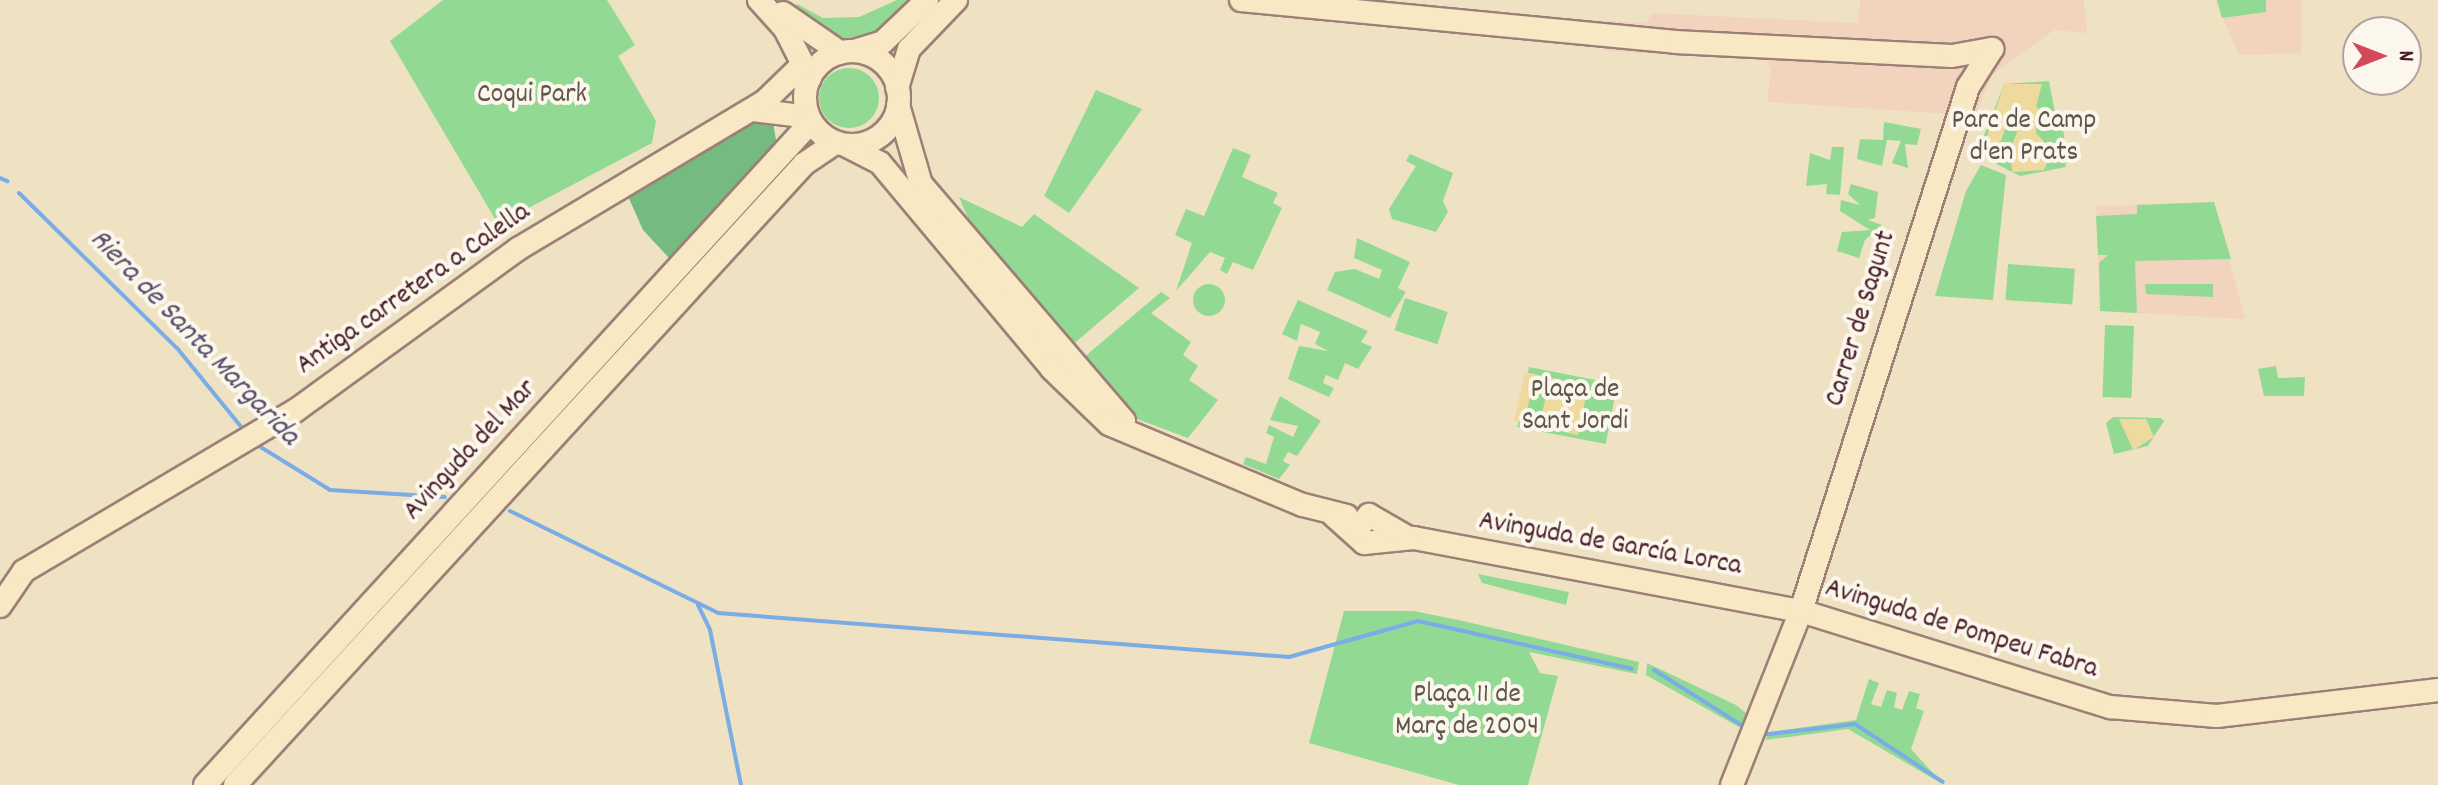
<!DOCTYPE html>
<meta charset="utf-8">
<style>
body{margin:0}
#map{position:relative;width:2438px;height:785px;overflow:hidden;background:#efe2c3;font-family:Dekko,sans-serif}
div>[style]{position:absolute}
.built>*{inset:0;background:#f2d4be}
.green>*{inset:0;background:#92da94;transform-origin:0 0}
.round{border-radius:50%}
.forest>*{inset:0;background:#75ba7e}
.sand>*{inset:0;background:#eeda9e}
.stream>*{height:4px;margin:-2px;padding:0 2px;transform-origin:2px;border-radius:2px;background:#7aace6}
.roads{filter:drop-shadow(2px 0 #9c8077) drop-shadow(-2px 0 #9c8077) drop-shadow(0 2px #9c8077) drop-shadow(0 -2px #9c8077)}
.secondary>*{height:22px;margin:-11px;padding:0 11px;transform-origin:11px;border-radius:11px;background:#f8e8c3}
.secondary>.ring{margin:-11px;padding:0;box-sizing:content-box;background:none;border:22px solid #f8e8c3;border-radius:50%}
span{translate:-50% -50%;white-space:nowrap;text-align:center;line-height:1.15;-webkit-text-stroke:8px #fbf7ec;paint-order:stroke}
.park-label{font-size:28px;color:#60574a}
.street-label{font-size:28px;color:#4a1f2b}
.water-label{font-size:30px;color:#5b506c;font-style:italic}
.north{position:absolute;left:2342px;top:16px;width:80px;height:80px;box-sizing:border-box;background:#fbf7ec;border:2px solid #b4a19f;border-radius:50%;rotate:90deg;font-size:22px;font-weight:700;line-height:32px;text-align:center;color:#4a1f2b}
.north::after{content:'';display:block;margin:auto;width:28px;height:36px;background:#d1495b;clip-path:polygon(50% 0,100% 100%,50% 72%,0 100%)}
</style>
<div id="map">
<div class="built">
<i style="clip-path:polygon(1860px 0,2084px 0,2087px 33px,2054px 30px,1991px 76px,1977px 113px,1949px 114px,1767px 102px,1771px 68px,1764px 59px,1603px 51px,1605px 21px,1646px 23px,1652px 13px,1858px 23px)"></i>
<i style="clip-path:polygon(2215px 0,2302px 0,2301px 53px,2239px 55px)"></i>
<i style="clip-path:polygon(2214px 202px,2245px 319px,2100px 311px,2096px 206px)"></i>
</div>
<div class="green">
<i style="clip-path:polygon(443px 0,607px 0,635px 45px,618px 56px,656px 121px,652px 143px,498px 224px,390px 41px)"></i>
<i style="clip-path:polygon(897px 0,916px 0,885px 31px,848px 43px,794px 11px,797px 4px,823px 18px,859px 17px)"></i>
<i style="clip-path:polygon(2217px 0,2266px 0,2266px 12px,2222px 18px)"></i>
<i class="round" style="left:819px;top:68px;width:60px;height:60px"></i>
<i style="clip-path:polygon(2049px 81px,2057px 123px,2063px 123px,2066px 167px,2020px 176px,1977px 154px,2004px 84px)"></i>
<i style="clip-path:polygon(1096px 90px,1142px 109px,1069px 213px,1044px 196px)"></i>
<i style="clip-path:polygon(1884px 122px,1921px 129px,1917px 145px,1905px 144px,1908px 168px,1892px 163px,1901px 141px,1887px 140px,1882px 166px,1857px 159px,1860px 139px,1883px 140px)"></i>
<i style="clip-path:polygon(1832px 147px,1844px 147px,1840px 195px,1826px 194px,1827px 184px,1806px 186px,1810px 153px,1830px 160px)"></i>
<i style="clip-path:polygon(1233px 148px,1251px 155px,1242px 177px,1278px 193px,1273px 203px,1282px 208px,1253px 270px,1233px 262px,1227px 274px,1220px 270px,1225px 258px,1210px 252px,1176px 291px,1192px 243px,1175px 235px,1186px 209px,1204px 216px)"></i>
<i style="clip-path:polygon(1410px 154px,1453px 173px,1443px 201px,1448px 212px,1436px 232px,1392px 219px,1389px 209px,1416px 166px,1406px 161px)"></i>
<i style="clip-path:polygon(1981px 165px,2006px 175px,1993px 300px,1935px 296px,1966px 191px)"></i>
<i style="clip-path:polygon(1851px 184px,1878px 192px,1875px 218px,1868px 220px,1882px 225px,1865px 240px,1859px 258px,1837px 251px,1842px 232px,1870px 230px,1840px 211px,1841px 200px,1860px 205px,1848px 194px)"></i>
<i style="clip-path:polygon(959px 197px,1022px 227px,1034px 214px,1139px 288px,1070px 347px,971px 225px)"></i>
<i style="clip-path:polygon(2214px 202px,2231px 259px,2135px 261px,2137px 313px,2100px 311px,2099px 263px,2108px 255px,2098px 255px,2096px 216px,2137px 214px,2137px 205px)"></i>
<i style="clip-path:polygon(1357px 238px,1410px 262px,1398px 288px,1406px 292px,1390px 318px,1327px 290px,1335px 272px,1355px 269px,1379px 279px,1382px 270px,1354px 258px)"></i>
<i style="left:2008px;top:264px;width:67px;height:36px;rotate:4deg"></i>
<i class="round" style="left:1193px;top:284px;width:32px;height:32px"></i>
<i style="clip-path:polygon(2145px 284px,2213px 284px,2213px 297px,2146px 294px)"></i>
<i style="clip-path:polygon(1161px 292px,1170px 298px,1151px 313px,1191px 342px,1183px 355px,1198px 366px,1189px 380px,1218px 400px,1188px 438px,1137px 419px,1083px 358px)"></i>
<i style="left:1405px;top:298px;width:45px;height:34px;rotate:18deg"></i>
<i style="clip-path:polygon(1298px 300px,1368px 331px,1361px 342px,1372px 347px,1358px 369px,1345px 363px,1338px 380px,1326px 375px,1323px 383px,1334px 388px,1329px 397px,1288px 379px,1299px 346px,1328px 351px,1315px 344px,1320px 332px,1301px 324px,1297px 341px,1282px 334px)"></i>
<i style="left:2105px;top:325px;width:29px;height:72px;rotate:2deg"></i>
<i style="clip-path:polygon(2276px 366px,2278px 378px,2305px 377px,2304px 396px,2264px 396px,2258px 369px)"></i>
<i style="left:1529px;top:367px;width:90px;height:61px;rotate:11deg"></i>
<i style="clip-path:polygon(1280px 396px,1321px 421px,1297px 456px,1288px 452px,1283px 461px,1290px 465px,1279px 479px,1243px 464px,1246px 457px,1266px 464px,1274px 437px,1266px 433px,1269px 425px,1293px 437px,1298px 426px,1270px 420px)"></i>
<i style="clip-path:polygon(2113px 417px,2161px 418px,2164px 421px,2148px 446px,2114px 454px,2106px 423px)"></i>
<i style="clip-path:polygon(1478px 574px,1569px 592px,1566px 605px,1482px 583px)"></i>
<i style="clip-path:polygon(1344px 611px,1414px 611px,1463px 621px,1639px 662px,1637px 674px,1529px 652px,1540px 673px,1558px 676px,1528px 785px,1459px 785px,1309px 743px)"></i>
<i style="clip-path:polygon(1647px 663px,1736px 705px,1753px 719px,1746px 731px,1646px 675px)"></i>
<i style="clip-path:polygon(1869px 679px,1879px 683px,1871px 704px,1881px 707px,1887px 690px,1897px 693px,1894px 707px,1902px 710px,1909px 691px,1920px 694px,1916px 708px,1924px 711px,1911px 749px,1944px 785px,1848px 729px,1766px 740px,1769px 732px,1856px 720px)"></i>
</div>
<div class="forest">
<i style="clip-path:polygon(754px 120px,773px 122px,777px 146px,671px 260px,643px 230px,627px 194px)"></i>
</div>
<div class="sand">
<i style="clip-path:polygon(2004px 84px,2042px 84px,2036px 106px,2051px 124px,2036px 125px,2036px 133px,2052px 150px,2044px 170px,2012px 172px,2011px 147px,2021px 123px,2007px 124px,1993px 162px,1981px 155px)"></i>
<i style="clip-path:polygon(evenodd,1525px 372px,1588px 386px,1578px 435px,1514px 421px,1525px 372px,1534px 379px,1549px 382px,1540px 423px,1525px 419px,1534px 379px)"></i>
<i style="clip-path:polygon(2119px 419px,2146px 419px,2154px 437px,2133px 450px)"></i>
</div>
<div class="stream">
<i style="left:0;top:178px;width:8px;rotate:23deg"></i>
<i style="left:19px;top:193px;width:221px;rotate:44.5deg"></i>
<i style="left:177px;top:348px;width:109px;rotate:50.9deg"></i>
<i style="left:254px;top:443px;width:89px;rotate:31.7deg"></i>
<i style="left:330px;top:490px;width:115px;rotate:3.5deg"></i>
<i style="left:510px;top:511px;width:232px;rotate:26.1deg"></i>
<i style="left:718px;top:613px;width:573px;rotate:4.41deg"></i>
<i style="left:1289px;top:657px;width:134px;rotate:-15.6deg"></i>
<i style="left:1418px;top:621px;width:219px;rotate:12.6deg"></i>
<i style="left:698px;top:605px;width:28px;rotate:64deg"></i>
<i style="left:710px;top:630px;width:158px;rotate:78.7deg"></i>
<i style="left:1654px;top:670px;width:109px;rotate:32.2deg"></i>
<i style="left:1761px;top:735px;width:95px;rotate:-6.7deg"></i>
<i style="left:1855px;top:724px;width:105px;rotate:33.4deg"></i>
</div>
<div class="roads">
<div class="secondary">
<i style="left:759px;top:0;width:39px;rotate:48deg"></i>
<i style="left:785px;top:29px;width:55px;rotate:63deg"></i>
<i style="left:1241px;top:0;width:436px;rotate:5.5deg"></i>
<i style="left:1675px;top:42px;width:277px;rotate:2.9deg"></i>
<i style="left:1952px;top:56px;width:41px;rotate:-9.9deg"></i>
<i style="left:783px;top:13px;width:70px;rotate:34.6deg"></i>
<i style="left:854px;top:51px;width:30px;rotate:-17deg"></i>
<i style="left:883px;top:42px;width:61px;rotate:-43.7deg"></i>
<i class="ring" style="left:805px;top:51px;width:72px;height:72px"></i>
<i style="left:897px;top:88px;width:41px;rotate:-72.9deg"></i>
<i style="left:909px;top:49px;width:68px;rotate:-46.2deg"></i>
<i style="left:898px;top:105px;width:82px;rotate:73.8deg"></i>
<i style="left:921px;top:184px;width:312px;rotate:49.4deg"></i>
<i style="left:753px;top:110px;width:56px;rotate:7.1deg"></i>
<i style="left:845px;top:145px;width:39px;rotate:27deg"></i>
<i style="left:880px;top:163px;width:268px;rotate:50.1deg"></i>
<i style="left:1052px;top:369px;width:79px;rotate:44deg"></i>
<i style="left:1109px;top:424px;width:210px;rotate:22.7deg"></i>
<i style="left:1303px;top:505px;width:45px;rotate:14deg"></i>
<i style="left:1333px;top:515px;width:42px;rotate:42.1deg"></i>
<i style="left:1364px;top:543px;width:50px;rotate:-5.7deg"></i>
<i style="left:1414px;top:538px;width:394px;rotate:10.7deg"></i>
<i style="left:1801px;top:611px;width:324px;rotate:17.3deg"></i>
<i style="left:2110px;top:707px;width:107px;rotate:4.8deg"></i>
<i style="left:2217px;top:716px;width:223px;rotate:-6.7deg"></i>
<i style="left:1355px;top:532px;width:22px;rotate:-51deg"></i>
<i style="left:1369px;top:515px;width:44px;rotate:30.1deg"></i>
<i style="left:0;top:606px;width:42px;rotate:-55.6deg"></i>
<i style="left:24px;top:571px;width:315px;rotate:-30.6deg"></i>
<i style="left:295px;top:411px;width:276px;rotate:-36deg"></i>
<i style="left:518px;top:249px;width:287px;rotate:-30.9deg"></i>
<i style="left:764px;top:102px;width:52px;rotate:-44.2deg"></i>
<i style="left:205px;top:785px;width:898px;rotate:-47.57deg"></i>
<i style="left:235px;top:785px;width:842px;rotate:-47.5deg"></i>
<i style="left:804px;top:164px;width:37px;rotate:-34deg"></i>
<i style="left:1732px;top:785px;width:187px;rotate:-68.4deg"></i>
<i style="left:1801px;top:611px;width:550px;rotate:-72.32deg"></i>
<i style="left:1968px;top:87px;width:45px;rotate:-57.7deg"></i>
</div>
</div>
<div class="park-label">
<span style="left:532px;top:96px">Coqui Park</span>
<span style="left:2024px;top:138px">Parc de Camp<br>d'en Prats</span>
<span style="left:1575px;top:407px">Plaça de<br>Sant Jordi</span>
<span style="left:1467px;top:712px">Plaça 11 de<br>Març de 2004</span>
</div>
<div class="street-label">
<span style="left:414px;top:290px;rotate:-35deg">Antiga carretera a Calella</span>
<span style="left:1862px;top:319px;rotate:-73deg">Carrer de Sagunt</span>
<span style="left:471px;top:451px;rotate:-47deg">Avinguda del Mar</span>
<span style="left:1610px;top:545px;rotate:10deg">Avinguda de García Lorca</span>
<span style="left:1961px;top:630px;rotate:17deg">Avinguda de Pompeu Fabra</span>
</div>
<div class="water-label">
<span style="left:193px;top:339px;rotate:46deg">Riera de Santa Margarida</span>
</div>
<div class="north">N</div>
</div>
